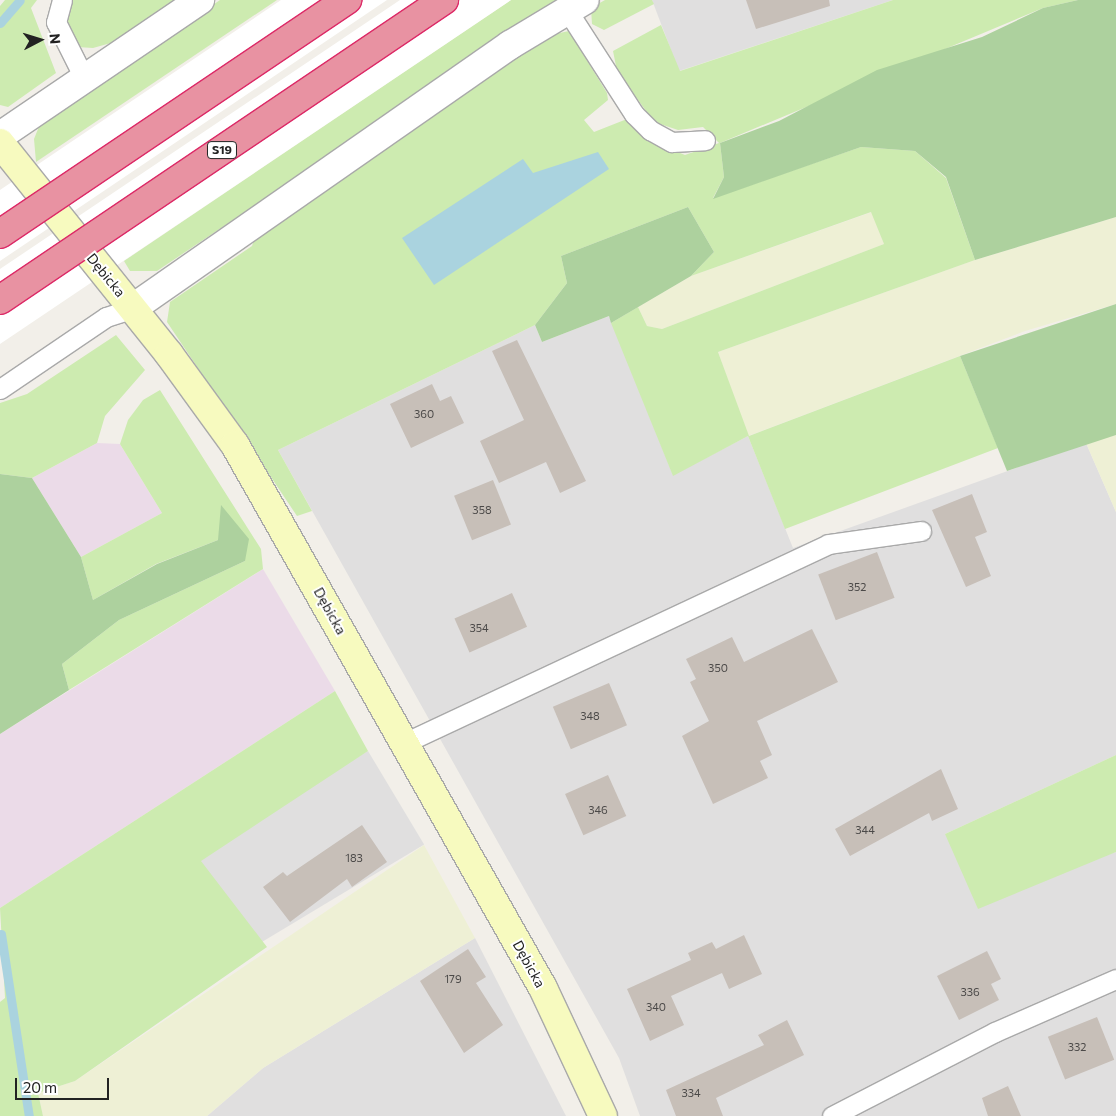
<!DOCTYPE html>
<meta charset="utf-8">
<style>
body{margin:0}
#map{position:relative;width:1116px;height:1116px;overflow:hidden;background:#f2efe9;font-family:Commissioner,sans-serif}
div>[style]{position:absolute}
.residential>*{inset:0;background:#e0dfdf;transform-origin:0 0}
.industrial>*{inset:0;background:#ebdbe8}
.farmland>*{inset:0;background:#eef0d5}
.grass>*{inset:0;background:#cdebb0}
.forest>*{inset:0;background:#add19e}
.water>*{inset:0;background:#aad3df}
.pier>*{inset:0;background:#fff}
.stream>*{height:9px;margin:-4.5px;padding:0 4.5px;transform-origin:4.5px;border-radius:4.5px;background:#aad3df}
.building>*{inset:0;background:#c7bfb8;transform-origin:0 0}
.roads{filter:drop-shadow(1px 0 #a9a9a9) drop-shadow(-1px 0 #a9a9a9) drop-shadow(0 1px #a9a9a9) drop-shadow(0 -1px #a9a9a9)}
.lane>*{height:19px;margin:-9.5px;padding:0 9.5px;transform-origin:9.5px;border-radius:9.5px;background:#fff}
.street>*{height:28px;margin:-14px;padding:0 14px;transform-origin:14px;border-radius:14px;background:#fff}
.secondary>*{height:28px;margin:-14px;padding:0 14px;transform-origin:14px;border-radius:14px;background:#f7fabf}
.bridges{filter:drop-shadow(1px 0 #dc2a67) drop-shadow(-1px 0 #dc2a67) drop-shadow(0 1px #dc2a67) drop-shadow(0 -1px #dc2a67)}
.highway-bridge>*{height:28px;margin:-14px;padding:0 14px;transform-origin:14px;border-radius:14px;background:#e892a2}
span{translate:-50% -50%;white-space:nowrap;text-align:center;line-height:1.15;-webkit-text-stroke:4px #fff;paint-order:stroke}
.number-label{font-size:11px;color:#4b4948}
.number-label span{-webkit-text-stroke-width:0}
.shield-label span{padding:1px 4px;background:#fff;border:1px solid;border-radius:4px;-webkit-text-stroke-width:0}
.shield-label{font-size:12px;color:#222;font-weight:700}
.street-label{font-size:14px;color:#222}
.north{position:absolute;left:15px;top:15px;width:50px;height:50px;-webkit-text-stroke:4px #fff;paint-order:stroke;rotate:85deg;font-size:14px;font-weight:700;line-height:20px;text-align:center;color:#222}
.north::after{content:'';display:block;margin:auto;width:18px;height:22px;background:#222;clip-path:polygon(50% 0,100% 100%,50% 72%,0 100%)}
.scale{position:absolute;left:15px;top:1078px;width:94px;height:22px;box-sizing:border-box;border:2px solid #222;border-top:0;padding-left:6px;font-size:15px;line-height:18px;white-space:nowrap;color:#222;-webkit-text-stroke:4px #fff;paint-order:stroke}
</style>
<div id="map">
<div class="residential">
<i style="clip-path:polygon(652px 0,893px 0,679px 71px)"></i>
<i style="clip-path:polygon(609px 316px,673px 475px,748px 436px,793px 548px,1086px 443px,1116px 512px,1116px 755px,945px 834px,1094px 859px,1116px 852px,1116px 1116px,640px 1116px,619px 1058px,278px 450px,535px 325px,542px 342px)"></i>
<i style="left:368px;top:751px;width:109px;height:200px;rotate:59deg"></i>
<i style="clip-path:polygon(475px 938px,566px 1116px,207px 1116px,263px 1068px)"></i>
</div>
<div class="industrial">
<i style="clip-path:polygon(97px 443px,120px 444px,162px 513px,81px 557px,32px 478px)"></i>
<i style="clip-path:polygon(263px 569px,335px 691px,0 908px,0 734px)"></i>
</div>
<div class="farmland">
<i style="clip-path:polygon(872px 212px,884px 244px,662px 329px,647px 326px,638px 307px,691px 276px)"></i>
<i style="clip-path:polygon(1116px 217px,1116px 304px,1025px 331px,748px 436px,718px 352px,975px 260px)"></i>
<i style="clip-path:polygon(1116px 435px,1116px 512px,1086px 443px)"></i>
<i style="clip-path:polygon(424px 845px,475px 938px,263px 1068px,207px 1116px,43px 1116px,38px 1093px,75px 1081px)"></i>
</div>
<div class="grass">
<i style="clip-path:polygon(5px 0,37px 0,31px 8px,56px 73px,8px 107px,0 105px,0 6px)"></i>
<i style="clip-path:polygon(72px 0,177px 0,118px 41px,93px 48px,77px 47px,64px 31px,66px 8px)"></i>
<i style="clip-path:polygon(220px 0,277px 0,36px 162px,34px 139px,40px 124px)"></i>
<i style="clip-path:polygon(511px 0,560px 0,157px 271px,130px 271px,124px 261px)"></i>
<i style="clip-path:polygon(605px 0,652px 0,654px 4px,604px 30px,592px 24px,591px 8px)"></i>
<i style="clip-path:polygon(893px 0,1078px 0,1043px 8px,720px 143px,724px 177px,713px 198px,861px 147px,915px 151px,946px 178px,975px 260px,718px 352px,749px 436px,960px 356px,998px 448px,785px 529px,748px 436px,673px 476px,611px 323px,638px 307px,647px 326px,662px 329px,884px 244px,871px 212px,691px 276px,714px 252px,688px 207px,561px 256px,567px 283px,535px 325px,278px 450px,312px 511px,297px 516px,167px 322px,170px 302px,252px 246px,257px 231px,546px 36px,569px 31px,607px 93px,608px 100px,584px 120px,594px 132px,627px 119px,658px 144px,685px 155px,719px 143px,703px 127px,678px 130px,654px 122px,617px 71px,613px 51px,661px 25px,680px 71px)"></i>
<i style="clip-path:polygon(116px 335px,145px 370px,105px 416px,97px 443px,32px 478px,0 474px,0 403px,27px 394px)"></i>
<i style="clip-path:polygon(160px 390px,261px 549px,263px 569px,69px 690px,62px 664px,119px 620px,245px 561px,218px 540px,156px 564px,93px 600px,81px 557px,162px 513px,120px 444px,128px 420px,143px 400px)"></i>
<i style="clip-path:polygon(335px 691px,368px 751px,201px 861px,267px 947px,75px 1081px,38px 1093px,43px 1116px,0 1116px,0 1002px,5px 998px,0 908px)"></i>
<i style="clip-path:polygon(1116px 755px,1116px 852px,978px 909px,945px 834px)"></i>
</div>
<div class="forest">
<i style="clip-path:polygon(1078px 0,1116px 0,1116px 217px,975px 260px,946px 177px,915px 151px,861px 147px,713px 199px,724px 177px,720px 143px,779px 121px,877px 70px,982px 37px,1043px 8px)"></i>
<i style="clip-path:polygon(688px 207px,714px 252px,691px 276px,611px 323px,609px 316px,542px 342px,535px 325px,567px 283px,561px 256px)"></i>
<i style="clip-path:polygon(1116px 304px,1116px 435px,1007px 471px,960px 356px)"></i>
<i style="clip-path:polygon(0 474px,32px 478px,81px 557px,93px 600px,157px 564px,218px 540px,221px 505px,249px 539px,245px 561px,119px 620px,62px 664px,69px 690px,0 734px)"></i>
</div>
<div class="water">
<i style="clip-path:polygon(598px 152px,609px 169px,434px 285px,402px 238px,523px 159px,533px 173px)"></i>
</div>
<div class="pier">
<i style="clip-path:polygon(281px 0,387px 0,0 261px,0 190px)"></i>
<i style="clip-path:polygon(400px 0,511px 0,0 344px,0 269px)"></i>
</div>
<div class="stream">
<i style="left:0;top:23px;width:30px;rotate:-49deg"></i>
<i style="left:1px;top:934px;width:184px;rotate:81.3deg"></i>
</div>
<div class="building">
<i style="clip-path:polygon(746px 0,829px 0,830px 6px,756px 29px)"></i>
<i style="clip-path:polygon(517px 340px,586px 481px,560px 493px,546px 462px,499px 483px,480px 441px,524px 420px,492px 351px)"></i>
<i style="clip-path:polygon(432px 384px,440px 401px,451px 396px,464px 423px,411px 448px,390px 404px)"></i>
<i style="left:493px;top:480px;width:48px;height:42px;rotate:68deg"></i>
<i style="clip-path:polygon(972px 494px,987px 532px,975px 537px,991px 576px,966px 587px,932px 510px)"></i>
<i style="left:877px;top:552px;width:49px;height:63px;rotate:69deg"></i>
<i style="left:512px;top:593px;width:37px;height:63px;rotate:66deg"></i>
<i style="clip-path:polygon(812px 629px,838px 682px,757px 721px,772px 755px,760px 761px,768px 778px,713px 804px,682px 736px,709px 721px,690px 682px,696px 679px,686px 659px,732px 637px,744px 662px)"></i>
<i style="left:609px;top:683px;width:46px;height:61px;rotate:67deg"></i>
<i style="clip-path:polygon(941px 769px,958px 809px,932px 821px,929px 813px,850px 856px,835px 829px)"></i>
<i style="left:608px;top:775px;width:45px;height:47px;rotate:66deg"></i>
<i style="clip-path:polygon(362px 825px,387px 862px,352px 887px,347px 879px,290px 922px,263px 887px,283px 872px,287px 876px)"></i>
<i style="clip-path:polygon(744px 935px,762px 974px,729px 989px,722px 973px,671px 996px,684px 1025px,650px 1041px,627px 989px,691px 960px,688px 953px,712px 942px,716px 949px)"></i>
<i style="clip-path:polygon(468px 949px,486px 977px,476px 983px,503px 1025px,464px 1053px,420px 981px)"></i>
<i style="clip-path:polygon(987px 951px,1001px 979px,991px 984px,999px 1000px,959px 1020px,937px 976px)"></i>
<i style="left:1097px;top:1017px;width:46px;height:53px;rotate:68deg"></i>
<i style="clip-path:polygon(787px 1020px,804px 1055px,716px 1098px,723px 1116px,676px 1116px,666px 1090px,764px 1045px,758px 1035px)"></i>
<i style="clip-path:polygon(1008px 1086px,1021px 1116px,988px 1116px,982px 1098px)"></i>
</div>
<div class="roads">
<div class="lane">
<i style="left:62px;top:0;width:23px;rotate:105deg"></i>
<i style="left:56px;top:22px;width:63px;rotate:63.4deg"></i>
<i style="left:567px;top:10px;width:124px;rotate:57.2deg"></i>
<i style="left:634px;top:114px;width:23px;rotate:45deg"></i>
<i style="left:650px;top:130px;width:25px;rotate:29deg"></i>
<i style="left:672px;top:142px;width:33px;rotate:-3deg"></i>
<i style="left:0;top:389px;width:128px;rotate:-34.2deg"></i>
<i style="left:106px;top:317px;width:28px;rotate:-18deg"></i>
<i style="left:404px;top:743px;width:468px;rotate:-25.1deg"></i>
<i style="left:828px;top:544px;width:94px;rotate:-8deg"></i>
<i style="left:832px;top:1116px;width:183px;rotate:-27.3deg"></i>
<i style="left:995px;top:1032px;width:132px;rotate:-23.7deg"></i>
</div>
<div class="street">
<i style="left:0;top:136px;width:242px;rotate:-34.2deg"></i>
<i style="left:133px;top:308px;width:460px;rotate:-34.9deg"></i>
<i style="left:510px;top:45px;width:87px;rotate:-31deg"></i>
</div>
<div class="secondary">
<i style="left:0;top:143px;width:270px;rotate:51.3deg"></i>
<i style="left:169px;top:354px;width:112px;rotate:54deg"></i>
<i style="left:235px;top:445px;width:624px;rotate:60.44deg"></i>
<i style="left:543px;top:988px;width:141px;rotate:64.9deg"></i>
</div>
</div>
<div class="bridges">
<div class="highway-bridge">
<i style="left:0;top:234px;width:419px;rotate:-34deg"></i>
<i style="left:0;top:300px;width:536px;rotate:-34.05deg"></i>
</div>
</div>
<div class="number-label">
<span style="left:424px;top:414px">360</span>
<span style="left:482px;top:510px">358</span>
<span style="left:857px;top:587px">352</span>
<span style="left:479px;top:628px">354</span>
<span style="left:718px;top:668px">350</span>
<span style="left:590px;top:716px">348</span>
<span style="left:598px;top:810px">346</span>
<span style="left:865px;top:830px">344</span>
<span style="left:354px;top:858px">183</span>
<span style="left:453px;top:979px">179</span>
<span style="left:970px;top:992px">336</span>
<span style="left:656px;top:1007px">340</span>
<span style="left:1077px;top:1047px">332</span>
<span style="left:691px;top:1093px">334</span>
</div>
<div class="shield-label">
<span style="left:222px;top:150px">S19</span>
</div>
<div class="street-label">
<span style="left:106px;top:275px;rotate:51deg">Dębicka</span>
<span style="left:330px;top:611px;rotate:61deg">Dębicka</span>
<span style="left:529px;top:964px;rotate:61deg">Dębicka</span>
</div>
<div class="north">N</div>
<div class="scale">20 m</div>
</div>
